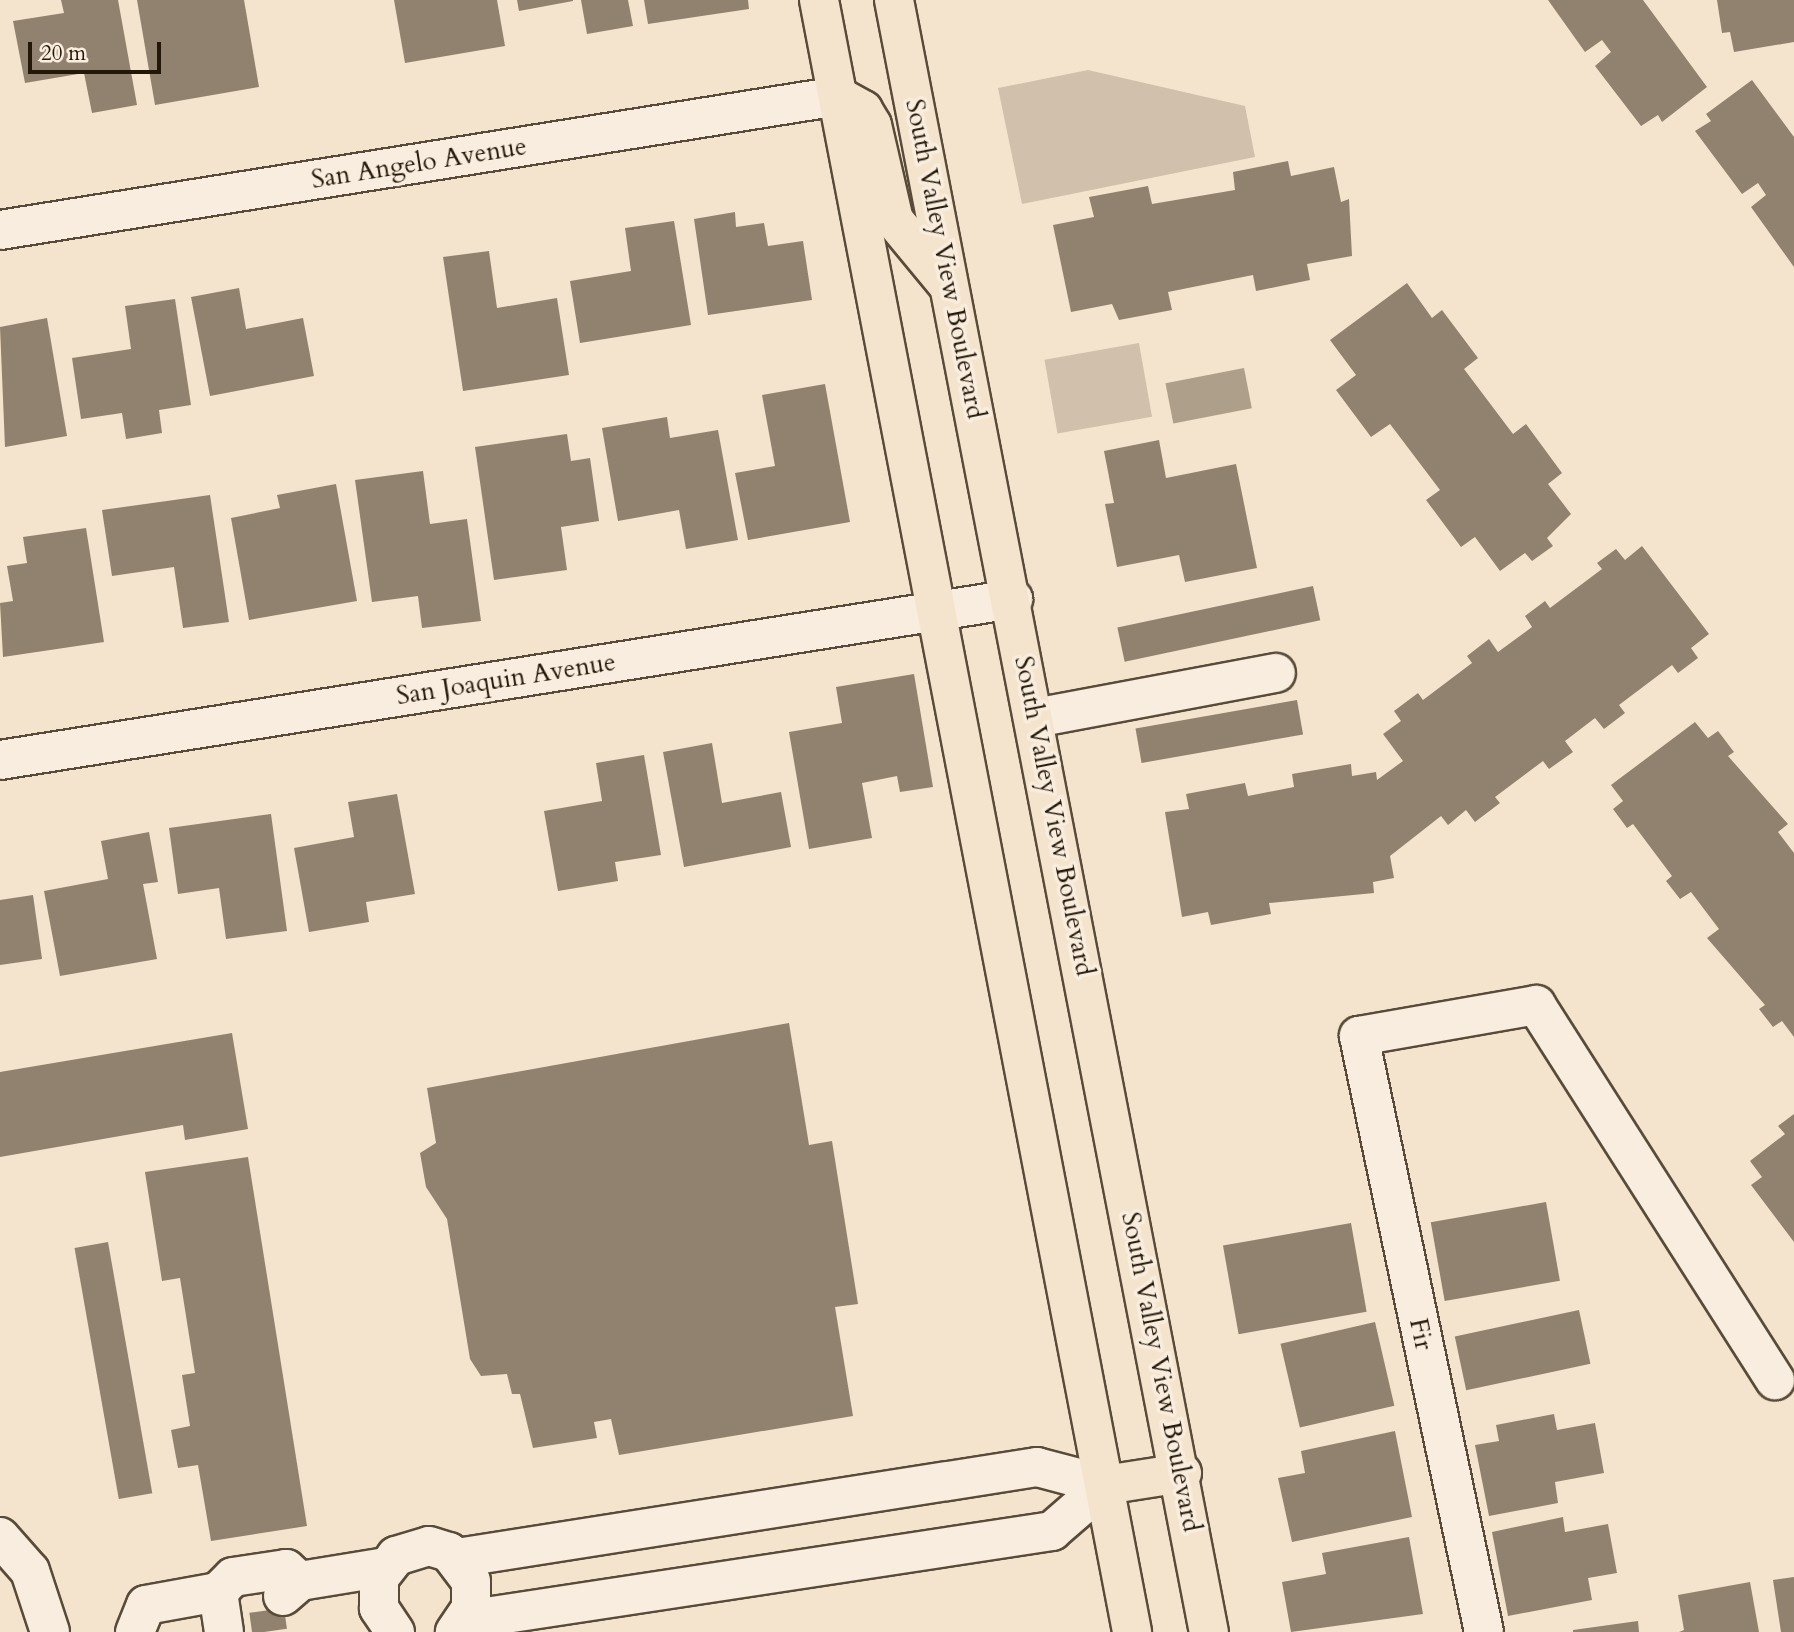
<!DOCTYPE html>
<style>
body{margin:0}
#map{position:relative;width:1794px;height:1632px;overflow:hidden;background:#f5e4cd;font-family:Cardo,serif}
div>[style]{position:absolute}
.green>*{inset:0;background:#d1c1ac;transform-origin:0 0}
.water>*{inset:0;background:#ae9f8a;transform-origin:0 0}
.building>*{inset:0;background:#90826e;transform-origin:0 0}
.roads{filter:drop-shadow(2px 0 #584b39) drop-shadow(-2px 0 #584b39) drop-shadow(0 2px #584b39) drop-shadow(0 -2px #584b39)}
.minor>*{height:38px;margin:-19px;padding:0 19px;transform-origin:19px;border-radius:19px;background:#f8edde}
.major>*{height:38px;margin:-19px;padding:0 19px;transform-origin:19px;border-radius:19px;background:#f5e4cd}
span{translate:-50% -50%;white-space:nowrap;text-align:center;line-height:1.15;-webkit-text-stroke:7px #f8edde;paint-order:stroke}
.street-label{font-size:26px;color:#231808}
.scale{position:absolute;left:28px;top:42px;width:133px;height:32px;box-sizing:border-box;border:4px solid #231808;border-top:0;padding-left:9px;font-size:21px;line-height:24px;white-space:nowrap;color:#231808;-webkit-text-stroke:5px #f8edde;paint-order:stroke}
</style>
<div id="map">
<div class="green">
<i style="clip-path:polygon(1088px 70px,1245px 106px,1255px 157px,1022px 204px,998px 88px)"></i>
<i style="left:1139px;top:343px;width:75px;height:96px;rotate:80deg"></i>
</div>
<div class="water">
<i style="left:1244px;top:368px;width:41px;height:80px;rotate:79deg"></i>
</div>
<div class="building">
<i style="clip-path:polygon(61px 0,118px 0,137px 105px,92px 113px,84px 73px,25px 83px,13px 21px,64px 13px)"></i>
<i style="clip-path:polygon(137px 0,244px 0,259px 87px,155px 105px)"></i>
<i style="clip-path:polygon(394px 0,497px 0,505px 46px,405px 63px)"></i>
<i style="clip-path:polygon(517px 0,573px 0,573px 1px,519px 11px)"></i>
<i style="clip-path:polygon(581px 0,628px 0,633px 26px,587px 34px)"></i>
<i style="clip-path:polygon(644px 0,748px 0,749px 9px,648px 24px)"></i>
<i style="clip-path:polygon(1548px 0,1643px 0,1707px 87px,1662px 122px,1658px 115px,1641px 126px,1595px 66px,1611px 52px,1602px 40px,1585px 52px)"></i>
<i style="clip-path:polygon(1717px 0,1794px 0,1794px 42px,1734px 52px,1730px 32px,1722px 33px)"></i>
<i style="clip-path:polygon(1752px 80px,1794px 137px,1794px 267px,1751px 207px,1766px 195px,1758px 183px,1742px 194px,1695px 131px,1711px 121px,1706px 114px)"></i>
<i style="clip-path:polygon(1288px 161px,1291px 176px,1334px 167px,1341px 202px,1349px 199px,1352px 256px,1307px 264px,1310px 280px,1256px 291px,1253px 275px,1168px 292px,1172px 310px,1119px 320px,1112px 304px,1071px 312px,1053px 225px,1094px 217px,1089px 197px,1148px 186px,1152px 204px,1235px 190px,1233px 172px)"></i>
<i style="clip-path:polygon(735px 212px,736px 227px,764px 223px,768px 246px,803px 241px,812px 300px,708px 315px,694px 219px)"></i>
<i style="clip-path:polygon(674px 221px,691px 325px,580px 343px,570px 281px,631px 271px,625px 228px)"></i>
<i style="clip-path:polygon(489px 251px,497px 308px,557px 298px,569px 375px,463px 391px,443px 257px)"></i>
<i style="clip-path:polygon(1407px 283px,1432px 318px,1442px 310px,1478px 358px,1464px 369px,1513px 434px,1526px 424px,1562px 473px,1548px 484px,1571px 514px,1547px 538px,1553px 546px,1532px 561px,1525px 553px,1500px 571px,1475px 537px,1461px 547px,1426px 500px,1440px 490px,1390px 424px,1371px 437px,1336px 390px,1356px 375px,1330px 340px)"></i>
<i style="clip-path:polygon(239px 288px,246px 329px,303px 318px,314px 376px,210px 396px,191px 297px)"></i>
<i style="clip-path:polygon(175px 299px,191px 405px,159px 410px,162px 433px,126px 439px,122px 413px,81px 419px,72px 358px,131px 349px,125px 306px)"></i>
<i style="clip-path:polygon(47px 318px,67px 436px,5px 447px,0 327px)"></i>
<i style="clip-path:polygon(825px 384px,850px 522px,748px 540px,735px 473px,775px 466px,762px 395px)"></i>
<i style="clip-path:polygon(667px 417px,670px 438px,718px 430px,738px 540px,686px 549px,679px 510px,618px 521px,602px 428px)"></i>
<i style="clip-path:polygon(567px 434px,571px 461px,590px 458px,599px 521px,561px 527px,567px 570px,494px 580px,475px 447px)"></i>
<i style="clip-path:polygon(1159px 440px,1166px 478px,1236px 464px,1257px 568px,1185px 582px,1179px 555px,1117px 567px,1105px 504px,1114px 503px,1104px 451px)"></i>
<i style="clip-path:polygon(423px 471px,430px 524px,467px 519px,481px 621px,422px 628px,418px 596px,372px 602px,355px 480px)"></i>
<i style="clip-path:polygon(336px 484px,357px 601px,249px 620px,231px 518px,280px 508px,277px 495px)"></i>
<i style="clip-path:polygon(210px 495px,229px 622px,183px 628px,174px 567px,112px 576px,102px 510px)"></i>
<i style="clip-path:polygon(86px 528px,104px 642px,3px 657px,0 603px,13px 601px,7px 566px,27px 563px,23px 537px)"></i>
<i style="clip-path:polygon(1642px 546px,1709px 634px,1691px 648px,1698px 658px,1678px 673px,1672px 665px,1619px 705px,1625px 713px,1604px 729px,1595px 718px,1565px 741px,1573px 752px,1549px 769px,1543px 761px,1495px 797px,1500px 803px,1475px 822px,1466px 810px,1448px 825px,1441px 816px,1390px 856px,1394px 878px,1373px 882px,1374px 893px,1269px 903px,1271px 914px,1211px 925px,1208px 912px,1182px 917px,1165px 812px,1189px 809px,1186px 794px,1245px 783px,1248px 796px,1294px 787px,1292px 774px,1351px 764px,1352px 776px,1376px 772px,1377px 780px,1403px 761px,1383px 734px,1401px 721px,1394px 711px,1418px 693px,1423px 700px,1472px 663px,1467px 656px,1489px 639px,1498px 652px,1532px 627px,1525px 616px,1545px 601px,1550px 608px,1602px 569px,1597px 563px,1616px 549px,1625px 560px)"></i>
<i style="left:1313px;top:586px;width:35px;height:200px;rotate:78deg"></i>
<i style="clip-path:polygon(914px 674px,933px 787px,900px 792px,897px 776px,862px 783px,872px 838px,809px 849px,789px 732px,842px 723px,836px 687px)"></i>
<i style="left:1297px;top:700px;width:35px;height:164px;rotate:80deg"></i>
<i style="clip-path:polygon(1695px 722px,1708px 738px,1718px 731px,1734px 752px,1728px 756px,1788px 824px,1778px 832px,1794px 853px,1794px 1037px,1782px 1021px,1773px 1027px,1759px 1009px,1765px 1005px,1707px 938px,1719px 929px,1691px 892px,1680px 899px,1666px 881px,1672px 876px,1633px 824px,1627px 828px,1613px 809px,1623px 801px,1611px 785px)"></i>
<i style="clip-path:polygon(712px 743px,722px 803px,781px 792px,791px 847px,684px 867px,663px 752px)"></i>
<i style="clip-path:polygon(644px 755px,661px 855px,615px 862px,618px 881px,558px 891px,544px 811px,602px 801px,596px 763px)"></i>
<i style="clip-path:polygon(397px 794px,415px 894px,366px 902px,369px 922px,309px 932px,294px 848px,354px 837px,348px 802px)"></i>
<i style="clip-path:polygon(271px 814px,287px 931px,226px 939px,219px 888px,178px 894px,169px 828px)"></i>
<i style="clip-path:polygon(149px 832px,158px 882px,143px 884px,157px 959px,60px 976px,44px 891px,108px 879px,101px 841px)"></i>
<i style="clip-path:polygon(33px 895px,42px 959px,0 965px,0 900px)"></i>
<i style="clip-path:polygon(789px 1023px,809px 1145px,832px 1141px,858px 1304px,835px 1307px,853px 1416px,619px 1455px,611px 1419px,594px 1422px,597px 1438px,533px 1448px,520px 1394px,512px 1394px,507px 1374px,481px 1376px,470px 1359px,447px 1219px,426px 1187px,420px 1153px,436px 1143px,427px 1088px)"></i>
<i style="clip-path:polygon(232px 1033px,248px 1129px,185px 1140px,183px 1125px,0 1157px,0 1072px)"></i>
<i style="clip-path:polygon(1794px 1114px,1794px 1242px,1751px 1185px,1762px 1177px,1750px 1161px,1785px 1134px,1778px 1126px)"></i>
<i style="clip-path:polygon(248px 1157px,307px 1526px,211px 1541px,198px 1465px,178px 1468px,171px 1430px,190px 1426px,182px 1375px,195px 1373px,180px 1278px,162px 1281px,145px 1172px)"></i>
<i style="left:1546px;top:1202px;width:80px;height:117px;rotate:80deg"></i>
<i style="left:1351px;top:1223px;width:90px;height:130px;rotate:80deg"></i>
<i style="left:108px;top:1242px;width:255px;height:34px;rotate:80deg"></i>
<i style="left:1579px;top:1310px;width:55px;height:127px;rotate:78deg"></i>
<i style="left:1375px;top:1322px;width:86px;height:97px;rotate:77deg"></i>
<i style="clip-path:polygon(1554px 1414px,1557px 1430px,1595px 1423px,1604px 1473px,1555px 1482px,1558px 1503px,1489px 1516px,1475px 1445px,1499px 1441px,1496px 1425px)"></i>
<i style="clip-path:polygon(1395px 1431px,1412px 1517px,1292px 1542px,1278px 1478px,1305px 1473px,1301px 1451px)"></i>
<i style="clip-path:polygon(1563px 1517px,1565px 1532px,1608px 1524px,1617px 1573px,1588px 1578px,1592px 1600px,1508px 1616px,1492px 1532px)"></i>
<i style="clip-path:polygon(1409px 1537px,1423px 1614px,1291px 1632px,1282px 1582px,1326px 1574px,1322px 1553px)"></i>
<i style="clip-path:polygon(1794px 1577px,1794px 1632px,1781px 1632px,1773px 1580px)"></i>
<i style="clip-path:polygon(1750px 1582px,1759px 1632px,1679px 1632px,1684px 1630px,1678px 1595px)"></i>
<i style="left:284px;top:1608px;width:21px;height:35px;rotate:82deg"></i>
<i style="clip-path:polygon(1638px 1621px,1639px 1632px,1573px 1632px,1573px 1630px)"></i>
</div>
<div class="roads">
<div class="minor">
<i style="left:0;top:230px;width:849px;rotate:-9.08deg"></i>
<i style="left:1035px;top:718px;width:245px;rotate:-10.6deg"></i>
<i style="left:0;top:760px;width:1026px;rotate:-9.03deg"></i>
<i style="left:0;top:1537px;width:45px;rotate:48.6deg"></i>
<i style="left:30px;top:1571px;width:64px;rotate:71.8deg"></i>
<i style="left:457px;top:1558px;width:587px;rotate:-8.92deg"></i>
<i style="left:1037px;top:1467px;width:70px;rotate:14.8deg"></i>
<i style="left:218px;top:1592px;width:40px;rotate:81.5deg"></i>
<i style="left:283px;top:1596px;width:23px;rotate:-41deg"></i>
<i style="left:300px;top:1581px;width:87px;rotate:-9.2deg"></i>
<i style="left:466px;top:1620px;width:593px;rotate:-8.64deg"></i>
<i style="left:1052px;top:1531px;width:70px;rotate:-41deg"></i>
<i style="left:135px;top:1632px;width:29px;rotate:-68deg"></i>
<i style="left:146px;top:1605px;width:73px;rotate:-10.2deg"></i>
<i style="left:218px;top:1592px;width:21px;rotate:-45deg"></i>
<i style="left:233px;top:1577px;width:54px;rotate:-8.6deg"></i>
<i style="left:286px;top:1569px;width:18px;rotate:41deg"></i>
<i style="left:395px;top:1632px;width:29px;rotate:-124deg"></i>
<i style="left:379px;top:1608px;width:30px;rotate:-90deg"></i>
<i style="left:379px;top:1578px;width:28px;rotate:-52deg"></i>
<i style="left:396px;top:1556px;width:34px;rotate:-17deg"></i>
<i style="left:429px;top:1546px;width:21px;rotate:17deg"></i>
<i style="left:449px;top:1552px;width:36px;rotate:53deg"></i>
<i style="left:471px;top:1581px;width:27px;rotate:90deg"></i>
<i style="left:471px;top:1608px;width:29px;rotate:124deg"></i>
<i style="left:1484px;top:1632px;width:609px;rotate:-101.85deg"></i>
<i style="left:1359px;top:1036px;width:180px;rotate:-9.9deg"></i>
<i style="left:1536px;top:1005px;width:445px;rotate:57.5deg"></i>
</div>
<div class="major">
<i style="left:819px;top:0;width:1662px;rotate:79.14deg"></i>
<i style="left:894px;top:0;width:1662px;rotate:79.08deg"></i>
<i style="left:838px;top:96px;width:29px;rotate:29deg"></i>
<i style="left:863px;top:110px;width:17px;rotate:59deg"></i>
<i style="left:872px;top:125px;width:98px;rotate:77deg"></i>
<i style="left:894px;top:220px;width:83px;rotate:50.4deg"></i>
<i style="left:1105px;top:1485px;width:78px;rotate:-8.9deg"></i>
</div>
</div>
<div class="street-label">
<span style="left:419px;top:163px;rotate:-9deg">San Angelo Avenue</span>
<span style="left:945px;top:259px;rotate:79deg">South Valley View Boulevard</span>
<span style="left:506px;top:679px;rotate:-9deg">San Joaquin Avenue</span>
<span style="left:1054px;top:816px;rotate:79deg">South Valley View Boulevard</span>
<span style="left:1421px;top:1334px;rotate:78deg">Fir</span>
<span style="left:1161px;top:1372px;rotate:79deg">South Valley View Boulevard</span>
</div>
<div class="scale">20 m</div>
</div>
